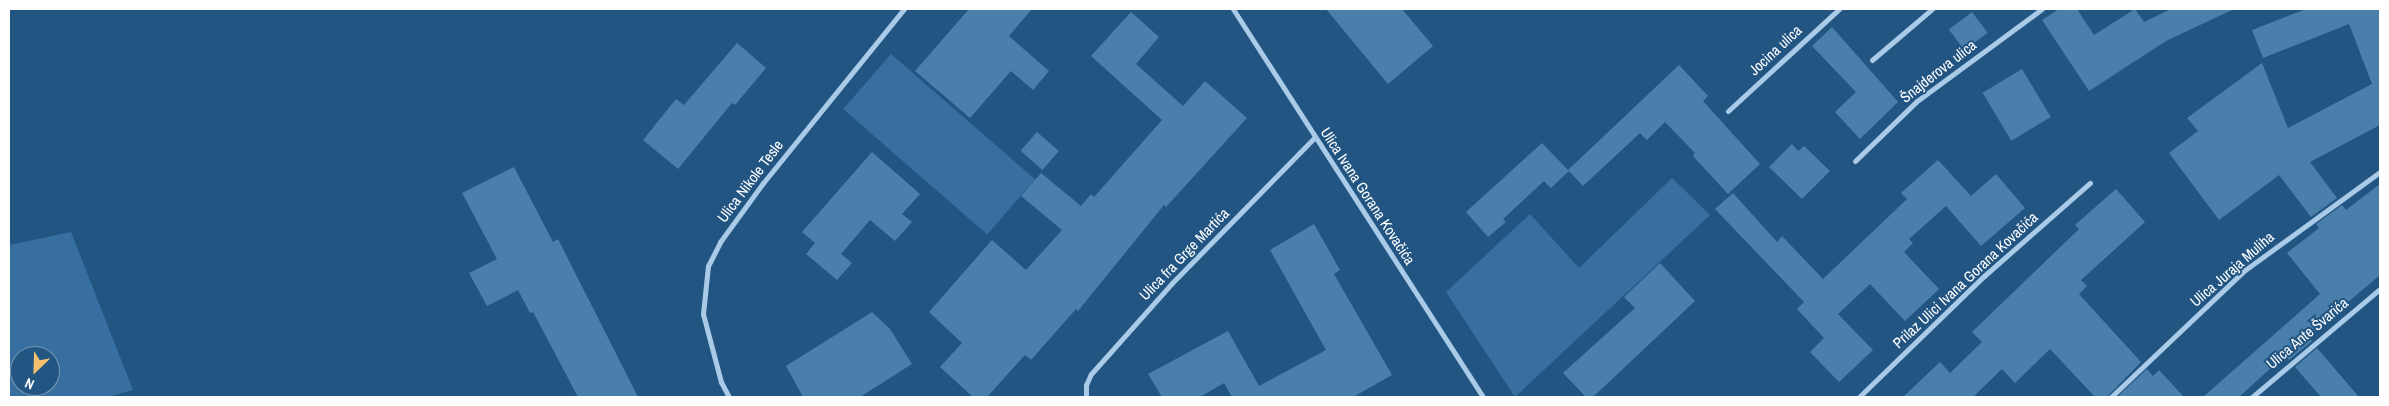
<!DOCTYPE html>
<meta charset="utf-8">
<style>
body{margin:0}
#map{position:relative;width:2389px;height:406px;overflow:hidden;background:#225582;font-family:"Archivo Narrow",sans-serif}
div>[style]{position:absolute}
.green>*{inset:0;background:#366fa0;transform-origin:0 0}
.building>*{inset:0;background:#4b7fab;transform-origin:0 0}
.street>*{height:5px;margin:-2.5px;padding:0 2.5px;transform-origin:2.5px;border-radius:2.5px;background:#a9cbe8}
span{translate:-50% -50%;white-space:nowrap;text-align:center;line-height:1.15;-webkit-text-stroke:4px #225582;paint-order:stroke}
.street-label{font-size:15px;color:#fff}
.frame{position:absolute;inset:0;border:10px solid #fff;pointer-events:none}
.north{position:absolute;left:10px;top:346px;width:50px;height:50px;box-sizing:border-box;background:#225582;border:1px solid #7a99b4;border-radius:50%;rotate:204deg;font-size:14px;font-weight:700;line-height:20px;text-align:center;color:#fff}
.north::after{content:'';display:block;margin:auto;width:18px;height:22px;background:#f4c06b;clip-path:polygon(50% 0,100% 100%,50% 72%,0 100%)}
</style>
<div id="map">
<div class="green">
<i style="left:891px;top:54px;width:191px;height:73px;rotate:41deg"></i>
<i style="clip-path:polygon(1672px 178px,1710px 215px,1515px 397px,1446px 292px,1530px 214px,1579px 268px)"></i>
<i style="clip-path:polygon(evenodd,71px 232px,133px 390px,108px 397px,9px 397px,9px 245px,71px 232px,20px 356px,50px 356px,50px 386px,20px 386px,20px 356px)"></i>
</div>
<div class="building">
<i style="clip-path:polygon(969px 9px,1032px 9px,1009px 36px,1049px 71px,1033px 90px,1011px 71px,970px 118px,915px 71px)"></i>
<i style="clip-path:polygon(1326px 9px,1402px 9px,1433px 46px,1388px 84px)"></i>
<i style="clip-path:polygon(2059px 9px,2077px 9px,2094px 35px,2135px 9px,2144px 22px,2171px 9px,2234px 9px,2166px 41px,2089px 91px,2042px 20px)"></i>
<i style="clip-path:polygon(2306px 9px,2380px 9px,2380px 125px,2310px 162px,2337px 198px,2311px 217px,2279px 175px,2219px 220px,2169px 153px,2198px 131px,2187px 118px,2262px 63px,2288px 128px,2372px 84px,2349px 24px,2263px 58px,2252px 30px)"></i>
<i style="clip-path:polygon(1131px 12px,1159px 37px,1136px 64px,1183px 106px,1205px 81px,1247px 118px,1166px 207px,1164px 205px,1078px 311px,1076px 309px,1031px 360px,1025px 355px,987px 397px,973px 397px,940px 367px,962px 343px,929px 312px,992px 240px,1026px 270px,1062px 230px,1021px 196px,1041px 173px,1081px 206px,1091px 194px,1094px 197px,1162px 120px,1091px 56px)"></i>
<i style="left:1972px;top:12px;width:26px;height:29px;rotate:53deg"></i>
<i style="clip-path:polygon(1832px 27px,1898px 102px,1860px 139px,1835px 112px,1856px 92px,1812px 46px)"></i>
<i style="clip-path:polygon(737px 43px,766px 68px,735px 105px,732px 103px,678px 169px,643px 140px,676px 99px,684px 105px)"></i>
<i style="clip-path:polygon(1679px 65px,1708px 96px,1703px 101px,1760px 164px,1728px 194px,1693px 156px,1695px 153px,1665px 122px,1647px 140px,1640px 133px,1583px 186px,1568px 170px)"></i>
<i style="left:2022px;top:69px;width:56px;height:46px;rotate:59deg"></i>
<i style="left:1037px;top:132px;width:29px;height:25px;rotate:41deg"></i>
<i style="clip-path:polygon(1542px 143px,1569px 171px,1551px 188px,1544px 181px,1503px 219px,1506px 222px,1488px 237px,1466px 212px)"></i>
<i style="clip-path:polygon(1792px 144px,1798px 151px,1804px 146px,1830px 171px,1802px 199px,1769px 167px)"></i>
<i style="clip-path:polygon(872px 152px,920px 194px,902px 214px,912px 222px,895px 241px,870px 220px,841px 254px,852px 263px,837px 280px,806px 254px,815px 243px,802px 232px)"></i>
<i style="clip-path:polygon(1938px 160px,1971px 196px,1996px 174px,2025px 208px,1981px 246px,1946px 206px,1909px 239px,1913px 243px,1904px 252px,1939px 289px,1905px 321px,1870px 284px,1838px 314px,1873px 350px,1839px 382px,1810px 352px,1824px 338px,1797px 309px,1804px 302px,1715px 209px,1733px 193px,1777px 242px,1782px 236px,1823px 279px,1907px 199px,1901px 193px)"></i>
<i style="clip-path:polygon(514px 167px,553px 242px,558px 239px,638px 397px,578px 397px,533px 312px,530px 313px,518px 290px,487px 306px,469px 273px,497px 259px,462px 193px)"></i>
<i style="clip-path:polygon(2380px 184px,2380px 275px,2308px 336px,2312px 341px,2289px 360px,2285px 355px,2239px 397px,2203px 397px,2320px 294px,2287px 253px,2319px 228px,2316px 224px,2342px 205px,2346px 210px)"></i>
<i style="clip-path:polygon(2116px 189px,2145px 222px,2081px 280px,2087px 286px,2079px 294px,2141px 362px,2107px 397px,2095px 397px,2050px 349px,2015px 383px,2002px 369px,1973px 397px,1903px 397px,1940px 362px,1950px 373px,1982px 342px,1972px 332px,2079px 229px,2075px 225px)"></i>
<i style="clip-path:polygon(1314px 224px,1340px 270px,1334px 274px,1392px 375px,1353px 397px,1232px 397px,1224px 383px,1200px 397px,1162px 397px,1148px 374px,1228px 331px,1259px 386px,1326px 350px,1270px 250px)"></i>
<i style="clip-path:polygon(1660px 263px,1695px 301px,1593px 397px,1586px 397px,1563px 373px,1635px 308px,1624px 297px)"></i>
<i style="clip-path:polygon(872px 312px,890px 329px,912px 364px,860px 397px,803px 397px,786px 366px)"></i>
<i style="clip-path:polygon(2317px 348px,2359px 397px,2321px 397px,2295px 367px)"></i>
<i style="clip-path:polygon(2147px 369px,2153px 376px,2159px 370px,2184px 397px,2117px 397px)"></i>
</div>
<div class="street">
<i style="left:1233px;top:9px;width:462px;rotate:57.2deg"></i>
<i style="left:1872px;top:60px;width:79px;rotate:-40.4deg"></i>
<i style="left:1728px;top:111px;width:151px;rotate:-42.6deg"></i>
<i style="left:1855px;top:161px;width:86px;rotate:-44.1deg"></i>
<i style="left:1917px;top:101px;width:155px;rotate:-36.4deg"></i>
<i style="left:729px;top:397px;width:17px;rotate:-118deg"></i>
<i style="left:721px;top:382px;width:70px;rotate:-104.8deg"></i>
<i style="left:703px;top:314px;width:48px;rotate:-84.1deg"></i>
<i style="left:708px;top:266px;width:27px;rotate:-63deg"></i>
<i style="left:720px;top:242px;width:73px;rotate:-53.9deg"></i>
<i style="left:763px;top:183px;width:224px;rotate:-51deg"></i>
<i style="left:1086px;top:397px;width:12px;rotate:-90deg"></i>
<i style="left:1086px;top:385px;width:12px;rotate:-66deg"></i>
<i style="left:1091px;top:374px;width:122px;rotate:-48.3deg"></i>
<i style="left:1172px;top:283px;width:204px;rotate:-45.6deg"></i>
<i style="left:1859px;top:397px;width:174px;rotate:-44.1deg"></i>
<i style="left:1984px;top:276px;width:141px;rotate:-41.3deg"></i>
<i style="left:2111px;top:397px;width:185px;rotate:-43.5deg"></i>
<i style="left:2245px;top:270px;width:167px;rotate:-36deg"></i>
<i style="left:2252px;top:397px;width:167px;rotate:-40.2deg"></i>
</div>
<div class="street-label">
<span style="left:1775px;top:50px;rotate:-43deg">Jocina ulica</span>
<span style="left:1938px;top:71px;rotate:-38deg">Šnajderova ulica</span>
<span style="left:750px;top:181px;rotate:-53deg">Ulica Nikole Tesle</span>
<span style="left:1368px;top:196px;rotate:57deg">Ulica Ivana Gorana Kovačića</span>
<span style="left:1184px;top:254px;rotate:-46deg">Ulica fra Grge Martića</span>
<span style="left:2232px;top:269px;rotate:-41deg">Ulica Juraja Muliha</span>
<span style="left:1965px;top:280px;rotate:-43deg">Prilaz Ulici Ivana Gorana Kovačića</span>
<span style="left:2307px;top:333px;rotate:-40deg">Ulica Ante Švarića</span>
</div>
<div class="frame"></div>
<div class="north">N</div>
</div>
